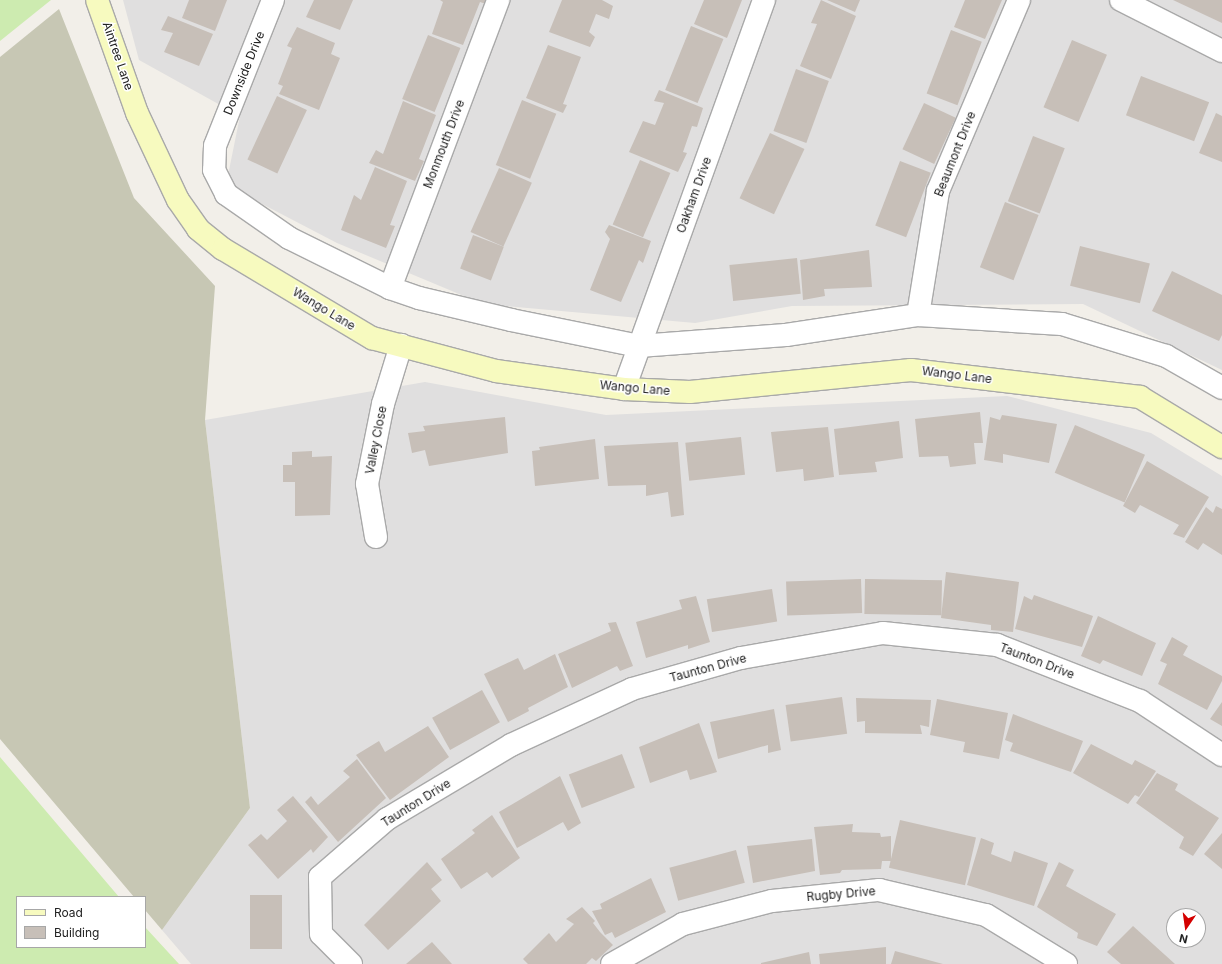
<!DOCTYPE html>
<style>
body{margin:0}
#map{position:relative;width:1222px;height:964px;overflow:hidden;background:#f2efe9;font-family:Inter,sans-serif}
div>[style]{position:absolute}
.residential>*{inset:0;background:#e0dfdf}
.construction>*{inset:0;background:#c7c7b4}
.grass>*{inset:0;background:#cdebb0}
.building>*{inset:0;background:#c7bfb8;transform-origin:0 0}
.roads{filter:drop-shadow(1px 0 #a9a9a9) drop-shadow(-1px 0 #a9a9a9) drop-shadow(0 1px #a9a9a9) drop-shadow(0 -1px #a9a9a9)}
.street>*{height:22px;margin:-11px;padding:0 11px;transform-origin:11px;border-radius:11px;background:#fff}
.secondary>*{height:22px;margin:-11px;padding:0 11px;transform-origin:11px;border-radius:11px;background:#f7fabf}
span{translate:-50% -50%;white-space:nowrap;text-align:center;line-height:1.15;-webkit-text-stroke:3px #fff;paint-order:stroke}
.street-label{font-size:12px;color:#222}
.legend{position:absolute;left:16px;top:896px;width:130px;height:52px;box-sizing:border-box;background:#fff;border:1px solid #a7a7a7;margin:0;padding:5px 7px;list-style:none;font-size:12px;color:#222}
.legend li{display:flex;align-items:center;gap:8px;height:20px}
.legend b{width:20px;border:1px solid #a7a7a7}
.north{position:absolute;left:1166px;top:908px;width:40px;height:40px;box-sizing:border-box;background:#fff;border:1px solid #a7a7a7;border-radius:50%;rotate:193deg;font-size:11px;font-weight:700;line-height:16px;text-align:center;color:#222}
.north::after{content:'';display:block;margin:auto;width:14px;height:18px;background:#d40000;clip-path:polygon(50% 0,100% 100%,50% 72%,0 100%)}
</style>
<div id="map">
<div class="residential">
<i style="clip-path:polygon(123px 0,1222px 0,1222px 370px,1083px 304px,792px 306px,695px 323px,483px 304px,337px 243px,226px 185px,240px 116px,139px 60px)"></i>
<i style="clip-path:polygon(evenodd,425px 382px,606px 415px,1007px 396px,1151px 433px,1222px 476px,1222px 964px,191px 964px,162px 930px,250px 808px,205px 420px,425px 382px,1174px 916px,1198px 916px,1198px 940px,1174px 940px,1174px 916px)"></i>
</div>
<div class="construction">
<i style="clip-path:polygon(59px 9px,134px 198px,215px 286px,205px 420px,250px 808px,162px 930px,145px 910px,145px 897px,134px 897px,0 739px,0 57px)"></i>
</div>
<div class="grass">
<i style="clip-path:polygon(0 0,51px 0,0 41px)"></i>
<i style="clip-path:polygon(0 757px,119px 897px,17px 897px,17px 947px,145px 947px,145px 927px,179px 964px,0 964px)"></i>
</div>
<div class="building">
<i style="clip-path:polygon(189px 0,227px 0,215px 31px,182px 18px)"></i>
<i style="clip-path:polygon(314px 0,353px 0,340px 30px,306px 17px)"></i>
<i style="clip-path:polygon(440px 0,488px 0,486px 4px,480px 2px,463px 45px,432px 34px,443px 2px)"></i>
<i style="clip-path:polygon(562px 0,602px 0,613px 6px,609px 19px,596px 14px,589px 32px,595px 37px,590px 47px,549px 32px)"></i>
<i style="clip-path:polygon(704px 0,742px 0,727px 38px,694px 24px)"></i>
<i style="clip-path:polygon(821px 0,856px 16px,831px 79px,800px 66px,817px 24px,811px 23px)"></i>
<i style="clip-path:polygon(827px 0,860px 0,855px 12px)"></i>
<i style="clip-path:polygon(965px 0,1002px 0,985px 39px,954px 27px)"></i>
<i style="clip-path:polygon(1173px 0,1222px 0,1222px 23px)"></i>
<i style="clip-path:polygon(168px 16px,213px 34px,199px 66px,164px 52px,173px 33px,161px 30px)"></i>
<i style="left:691px;top:26px;width:35px;height:69px;rotate:22deg"></i>
<i style="clip-path:polygon(297px 27px,335px 43px,331px 54px,340px 58px,319px 110px,279px 94px,283px 86px,278px 84px,292px 48px,287px 46px)"></i>
<i style="left:951px;top:30px;width:33px;height:68px;rotate:21deg"></i>
<i style="left:428px;top:35px;width:35px;height:69px;rotate:22deg"></i>
<i style="left:1072px;top:40px;width:38px;height:73px;rotate:23deg"></i>
<i style="clip-path:polygon(548px 45px,581px 57px,563px 104px,567px 105px,563px 113px,526px 98px)"></i>
<i style="left:796px;top:69px;width:35px;height:66px;rotate:20deg"></i>
<i style="left:1141px;top:76px;width:73px;height:42px;rotate:21deg"></i>
<i style="clip-path:polygon(659px 90px,703px 108px,697px 127px,692px 126px,683px 152px,687px 153px,678px 172px,629px 152px,643px 121px,655px 125px,664px 103px,654px 101px)"></i>
<i style="left:277px;top:96px;width:33px;height:70px;rotate:25deg"></i>
<i style="left:522px;top:100px;width:37px;height:70px;rotate:22deg"></i>
<i style="clip-path:polygon(403px 101px,436px 115px,419px 159px,424px 161px,415px 181px,369px 163px,376px 150px,383px 154px)"></i>
<i style="left:924px;top:103px;width:35px;height:51px;rotate:25deg"></i>
<i style="clip-path:polygon(1216px 113px,1222px 116px,1222px 162px,1199px 153px)"></i>
<i style="left:770px;top:133px;width:38px;height:72px;rotate:25deg"></i>
<i style="left:1033px;top:136px;width:34px;height:70px;rotate:21deg"></i>
<i style="left:640px;top:160px;width:33px;height:70px;rotate:23deg"></i>
<i style="left:900px;top:161px;width:33px;height:69px;rotate:21deg"></i>
<i style="clip-path:polygon(375px 167px,407px 181px,390px 225px,395px 226px,386px 248px,341px 230px,354px 195px,361px 200px)"></i>
<i style="left:499px;top:168px;width:36px;height:70px;rotate:24deg"></i>
<i style="left:1005px;top:202px;width:36px;height:70px;rotate:21deg"></i>
<i style="clip-path:polygon(609px 225px,651px 241px,643px 263px,639px 260px,621px 302px,590px 290px,610px 239px,605px 232px)"></i>
<i style="left:473px;top:235px;width:33px;height:36px;rotate:21deg"></i>
<i style="left:1080px;top:246px;width:72px;height:41px;rotate:14deg"></i>
<i style="clip-path:polygon(869px 250px,872px 287px,824px 289px,825px 296px,803px 300px,800px 260px)"></i>
<i style="left:797px;top:258px;width:36px;height:68px;rotate:84deg"></i>
<i style="clip-path:polygon(1172px 271px,1222px 295px,1222px 335px,1219px 341px,1152px 311px)"></i>
<i style="clip-path:polygon(980px 412px,983px 443px,974px 443px,976px 464px,950px 467px,948px 456px,919px 457px,915px 419px)"></i>
<i style="clip-path:polygon(1002px 415px,1057px 424px,1049px 463px,1003px 454px,1003px 463px,984px 460px,990px 417px,1000px 420px)"></i>
<i style="clip-path:polygon(505px 417px,508px 453px,429px 466px,425px 450px,412px 453px,408px 433px,425px 431px,423px 426px)"></i>
<i style="clip-path:polygon(899px 421px,903px 458px,875px 462px,877px 472px,839px 475px,834px 429px)"></i>
<i style="left:1075px;top:425px;width:76px;height:52px;rotate:23deg"></i>
<i style="clip-path:polygon(828px 427px,834px 477px,804px 481px,803px 469px,776px 472px,771px 432px)"></i>
<i style="left:741px;top:437px;width:38px;height:56px;rotate:84deg"></i>
<i style="clip-path:polygon(595px 439px,599px 479px,535px 486px,532px 451px,540px 450px,539px 447px)"></i>
<i style="clip-path:polygon(678px 442px,684px 515px,671px 517px,668px 492px,646px 496px,646px 485px,608px 486px,604px 446px)"></i>
<i style="clip-path:polygon(312px 451px,312px 457px,332px 456px,330px 515px,295px 516px,295px 482px,283px 482px,283px 465px,292px 465px,292px 452px)"></i>
<i style="clip-path:polygon(1147px 461px,1209px 497px,1184px 538px,1173px 534px,1179px 525px,1140px 505px,1135px 513px,1123px 506px)"></i>
<i style="clip-path:polygon(1216px 506px,1222px 509px,1222px 555px,1203px 543px,1198px 550px,1185px 542px,1206px 507px,1213px 513px)"></i>
<i style="clip-path:polygon(946px 572px,1019px 582px,1013px 632px,991px 630px,991px 625px,941px 618px)"></i>
<i style="left:861px;top:579px;width:34px;height:75px;rotate:88deg"></i>
<i style="left:865px;top:579px;width:77px;height:35px;rotate:1deg"></i>
<i style="left:772px;top:589px;width:33px;height:66px;rotate:81deg"></i>
<i style="clip-path:polygon(1034px 595px,1093px 616px,1082px 647px,1015px 629px,1024px 596px,1032px 600px)"></i>
<i style="clip-path:polygon(696px 596px,710px 642px,688px 649px,688px 645px,646px 658px,636px 622px,682px 609px,679px 600px)"></i>
<i style="clip-path:polygon(1098px 616px,1156px 643px,1142px 676px,1103px 660px,1100px 664px,1081px 656px)"></i>
<i style="clip-path:polygon(616px 622px,633px 666px,620px 671px,617px 666px,572px 688px,558px 654px,611px 631px,608px 623px)"></i>
<i style="clip-path:polygon(1172px 637px,1188px 646px,1183px 655px,1222px 676px,1222px 681px,1207px 710px,1158px 684px,1167px 664px,1160px 661px)"></i>
<i style="clip-path:polygon(555px 654px,568px 687px,528px 708px,529px 711px,508px 722px,484px 674px,518px 658px,524px 670px)"></i>
<i style="left:482px;top:690px;width:37px;height:57px;rotate:61deg"></i>
<i style="left:842px;top:697px;width:37px;height:57px;rotate:82deg"></i>
<i style="clip-path:polygon(856px 698px,931px 700px,929px 727px,920px 725px,922px 734px,865px 733px,865px 721px,857px 722px)"></i>
<i style="clip-path:polygon(937px 699px,1008px 713px,999px 759px,963px 752px,965px 742px,930px 735px)"></i>
<i style="clip-path:polygon(1222px 702px,1222px 726px,1210px 719px)"></i>
<i style="clip-path:polygon(774px 709px,781px 750px,768px 753px,768px 745px,718px 759px,710px 722px)"></i>
<i style="clip-path:polygon(1013px 714px,1083px 741px,1071px 772px,1010px 751px,1013px 743px,1005px 740px)"></i>
<i style="clip-path:polygon(699px 723px,717px 772px,690px 780px,687px 770px,650px 783px,639px 747px)"></i>
<i style="clip-path:polygon(428px 726px,449px 757px,390px 800px,356px 755px,379px 741px,385px 752px)"></i>
<i style="clip-path:polygon(1091px 744px,1132px 765px,1135px 760px,1156px 771px,1139px 797px,1135px 795px,1128px 804px,1073px 773px)"></i>
<i style="left:622px;top:754px;width:36px;height:57px;rotate:69deg"></i>
<i style="clip-path:polygon(357px 759px,386px 798px,338px 842px,305px 802px,311px 796px,318px 805px,350px 777px,343px 771px)"></i>
<i style="clip-path:polygon(1157px 773px,1178px 784px,1175px 790px,1219px 818px,1193px 856px,1179px 848px,1184px 837px,1136px 803px)"></i>
<i style="clip-path:polygon(560px 776px,581px 823px,568px 831px,563px 822px,517px 848px,499px 812px)"></i>
<i style="clip-path:polygon(293px 796px,328px 837px,313px 853px,311px 849px,278px 879px,248px 845px,261px 834px,267px 840px,287px 821px,277px 810px)"></i>
<i style="clip-path:polygon(492px 815px,520px 858px,492px 878px,487px 872px,461px 889px,441px 859px,475px 833px,472px 830px)"></i>
<i style="left:900px;top:820px;width:78px;height:49px;rotate:13deg"></i>
<i style="clip-path:polygon(853px 824px,852px 832px,880px 833px,881px 837px,891px 836px,891px 861px,882px 861px,881px 869px,842px 870px,840px 873px,820px 875px,814px 827px)"></i>
<i style="clip-path:polygon(1222px 833px,1222px 869px,1204px 854px)"></i>
<i style="clip-path:polygon(981px 838px,994px 843px,991px 854px,1011px 862px,1014px 851px,1048px 863px,1034px 906px,967px 885px)"></i>
<i style="clip-path:polygon(812px 839px,815px 871px,753px 883px,747px 846px)"></i>
<i style="left:736px;top:850px;width:34px;height:69px;rotate:75deg"></i>
<i style="clip-path:polygon(427px 862px,442px 880px,431px 889px,441px 901px,388px 950px,364px 925px)"></i>
<i style="clip-path:polygon(1059px 862px,1074px 870px,1066px 886px,1116px 914px,1097px 946px,1077px 938px,1078px 933px,1037px 907px)"></i>
<i style="clip-path:polygon(651px 878px,666px 912px,615px 938px,612px 932px,605px 935px,592px 911px,602px 909px,600px 904px)"></i>
<i style="left:250px;top:895px;width:32px;height:54px"></i>
<i style="clip-path:polygon(582px 907px,595px 921px,593px 923px,600px 932px,613px 945px,596px 961px,592px 958px,586px 964px,528px 964px,523px 959px,549px 933px,556px 942px,574px 924px,566px 919px)"></i>
<i style="clip-path:polygon(1133px 926px,1175px 964px,1121px 964px,1107px 952px)"></i>
<i style="clip-path:polygon(432px 942px,452px 964px,406px 964px)"></i>
<i style="clip-path:polygon(886px 947px,886px 964px,820px 964px,819px 954px)"></i>
<i style="clip-path:polygon(895px 951px,943px 964px,891px 964px)"></i>
<i style="clip-path:polygon(809px 952px,811px 964px,761px 964px,761px 963px)"></i>
</div>
<div class="roads">
<div class="street">
<i style="left:273px;top:0;width:157px;rotate:111.7deg"></i>
<i style="left:215px;top:146px;width:24px;rotate:92deg"></i>
<i style="left:214px;top:170px;width:27px;rotate:63deg"></i>
<i style="left:226px;top:194px;width:77px;rotate:34.9deg"></i>
<i style="left:289px;top:238px;width:113px;rotate:26.3deg"></i>
<i style="left:390px;top:288px;width:31px;rotate:19deg"></i>
<i style="left:419px;top:298px;width:95px;rotate:13.4deg"></i>
<i style="left:511px;top:320px;width:131px;rotate:11.5deg"></i>
<i style="left:639px;top:346px;width:147px;rotate:-4.3deg"></i>
<i style="left:786px;top:335px;width:134px;rotate:-8.6deg"></i>
<i style="left:918px;top:315px;width:144px;rotate:3.6deg"></i>
<i style="left:1062px;top:324px;width:109px;rotate:17.1deg"></i>
<i style="left:1166px;top:356px;width:64px;rotate:29.7deg"></i>
<i style="left:1121px;top:0;width:113px;rotate:26.8deg"></i>
<i style="left:390px;top:288px;width:308px;rotate:-69.4deg"></i>
<i style="left:918px;top:315px;width:126px;rotate:-80.8deg"></i>
<i style="left:938px;top:191px;width:207px;rotate:-67deg"></i>
<i style="left:624px;top:389px;width:413px;rotate:-70.2deg"></i>
<i style="left:376px;top:537px;width:54px;rotate:-99.6deg"></i>
<i style="left:367px;top:484px;width:82px;rotate:-78.7deg"></i>
<i style="left:383px;top:404px;width:62px;rotate:-73deg"></i>
<i style="left:351px;top:964px;width:42px;rotate:-135deg"></i>
<i style="left:321px;top:934px;width:57px;rotate:-91deg"></i>
<i style="left:320px;top:877px;width:89px;rotate:-40.9deg"></i>
<i style="left:387px;top:819px;width:144px;rotate:-30.8deg"></i>
<i style="left:511px;top:745px;width:133px;rotate:-24.8deg"></i>
<i style="left:632px;top:689px;width:113px;rotate:-15.9deg"></i>
<i style="left:741px;top:658px;width:144px;rotate:-10deg"></i>
<i style="left:883px;top:633px;width:115px;rotate:6deg"></i>
<i style="left:997px;top:645px;width:154px;rotate:21.4deg"></i>
<i style="left:1140px;top:701px;width:98px;rotate:33.4deg"></i>
<i style="left:612px;top:964px;width:81px;rotate:-29.4deg"></i>
<i style="left:683px;top:924px;width:92px;rotate:-14.5deg"></i>
<i style="left:772px;top:901px;width:108px;rotate:-5.9deg"></i>
<i style="left:879px;top:890px;width:110px;rotate:13.2deg"></i>
<i style="left:986px;top:915px;width:94px;rotate:31.5deg"></i>
</div>
<div class="secondary">
<i style="left:97px;top:0;width:120px;rotate:70.5deg"></i>
<i style="left:137px;top:113px;width:96px;rotate:64.8deg"></i>
<i style="left:178px;top:200px;width:35px;rotate:55deg"></i>
<i style="left:198px;top:229px;width:32px;rotate:39deg"></i>
<i style="left:223px;top:249px;width:174px;rotate:30.9deg"></i>
<i style="left:372px;top:338px;width:128px;rotate:14.9deg"></i>
<i style="left:496px;top:371px;width:129px;rotate:8deg"></i>
<i style="left:624px;top:389px;width:66px;rotate:2.6deg"></i>
<i style="left:690px;top:392px;width:222px;rotate:-5.7deg"></i>
<i style="left:911px;top:370px;width:231px;rotate:6.7deg"></i>
<i style="left:1140px;top:397px;width:96px;rotate:31.4deg"></i>
</div>
</div>
<div class="street-label">
<span style="left:118px;top:56px;rotate:71deg">Aintree Lane</span>
<span style="left:244px;top:73px;rotate:-68deg">Downside Drive</span>
<span style="left:444px;top:144px;rotate:-69deg">Monmouth Drive</span>
<span style="left:955px;top:154px;rotate:-68deg">Beaumont Drive</span>
<span style="left:694px;top:195px;rotate:-70deg">Oakham Drive</span>
<span style="left:324px;top:309px;rotate:31deg">Wango Lane</span>
<span style="left:957px;top:375px;rotate:7deg">Wango Lane</span>
<span style="left:635px;top:388px;rotate:5deg">Wango Lane</span>
<span style="left:376px;top:440px;rotate:-79deg">Valley Close</span>
<span style="left:1037px;top:661px;rotate:21deg">Taunton Drive</span>
<span style="left:708px;top:668px;rotate:-15deg">Taunton Drive</span>
<span style="left:416px;top:803px;rotate:-32deg">Taunton Drive</span>
<span style="left:841px;top:894px;rotate:-5deg">Rugby Drive</span>
</div>
<ul class="legend">
<li><b style="height:5px;background:#f7fabf"></b>Road</li>
<li><b style="height:11px;background:#c7bfb8"></b>Building</li>
</ul>
<div class="north">N</div>
</div>
